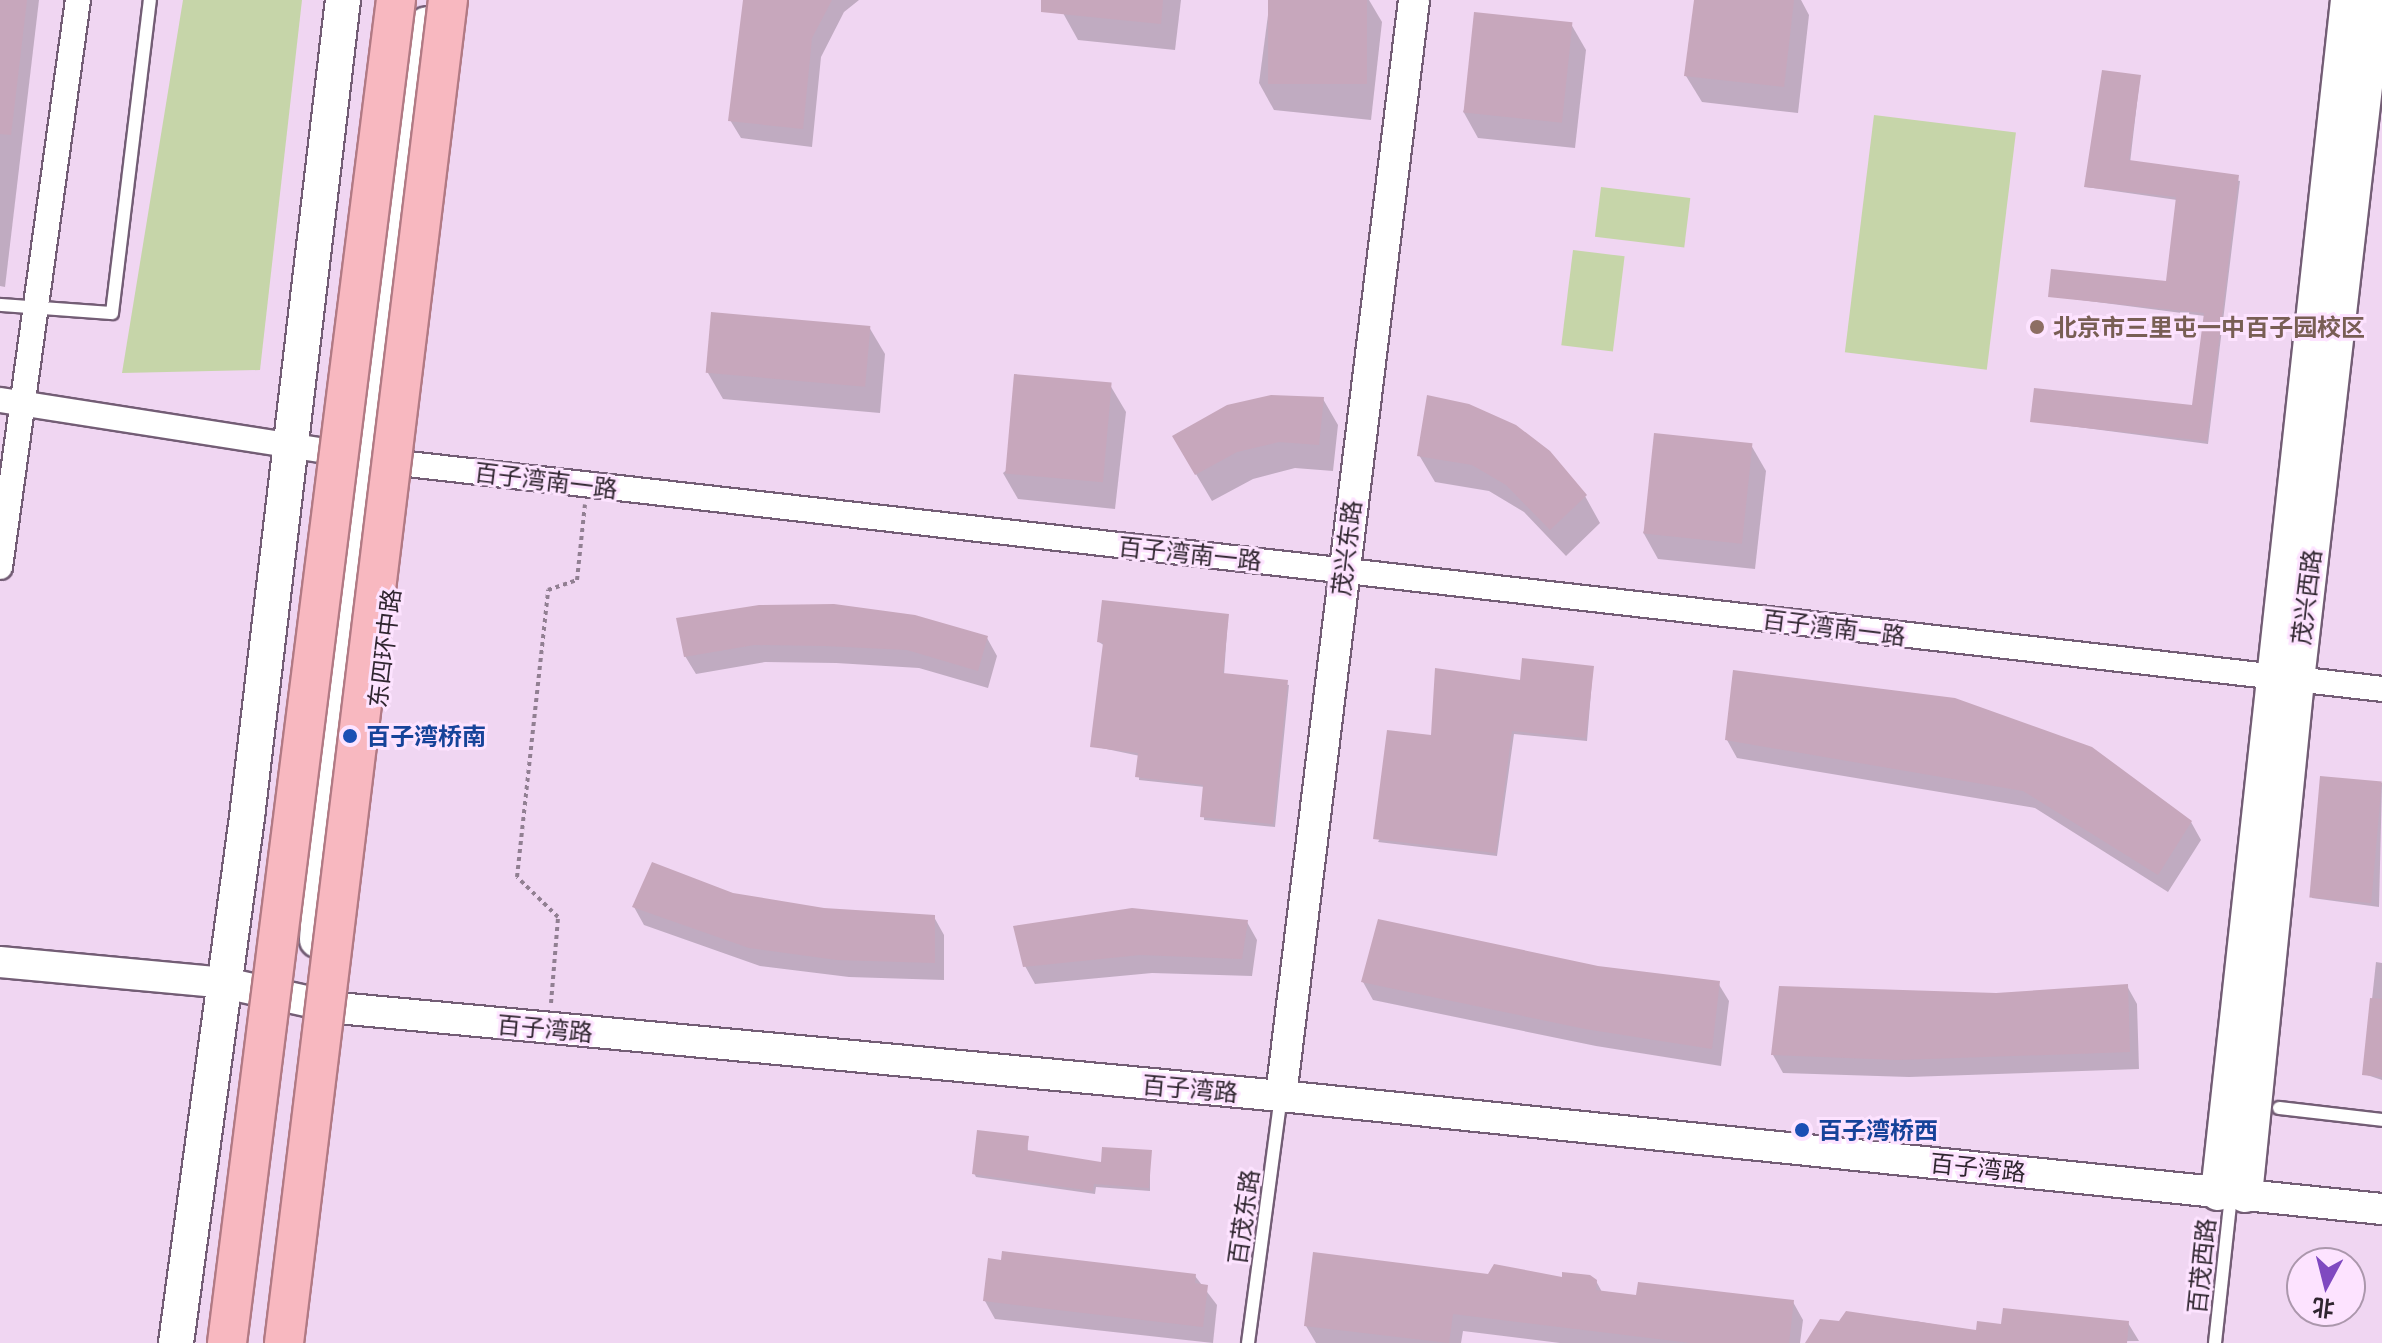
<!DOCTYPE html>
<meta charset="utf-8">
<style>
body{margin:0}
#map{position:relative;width:2382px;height:1343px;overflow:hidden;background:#f0d6f2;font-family:"Noto Serif","Noto Sans SC",serif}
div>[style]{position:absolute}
.green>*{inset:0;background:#c6d5a9;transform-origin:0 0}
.shadow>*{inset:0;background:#0003}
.building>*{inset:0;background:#c7a7bc;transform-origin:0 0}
.path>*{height:4px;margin-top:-2px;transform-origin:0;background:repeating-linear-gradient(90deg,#917f92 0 4px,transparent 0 8px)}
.roads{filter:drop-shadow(2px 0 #735d75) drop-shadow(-2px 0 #735d75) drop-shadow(0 2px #735d75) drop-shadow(0 -2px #735d75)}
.service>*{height:12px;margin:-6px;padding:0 6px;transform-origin:6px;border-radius:6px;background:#fff}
.minor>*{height:24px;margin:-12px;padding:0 12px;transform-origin:12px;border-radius:12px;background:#fff}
.tertiary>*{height:30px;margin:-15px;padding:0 15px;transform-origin:15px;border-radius:15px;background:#fff}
.secondary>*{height:34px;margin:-17px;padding:0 17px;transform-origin:17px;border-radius:17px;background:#fff}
.bridges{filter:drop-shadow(2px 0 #b17a84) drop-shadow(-2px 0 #b17a84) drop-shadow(0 2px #b17a84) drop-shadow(0 -2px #b17a84)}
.trunk-bridge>*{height:38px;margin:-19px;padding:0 19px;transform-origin:19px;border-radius:19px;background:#f8b8c0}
.dots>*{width:22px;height:22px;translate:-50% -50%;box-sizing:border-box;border:4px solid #fde3ff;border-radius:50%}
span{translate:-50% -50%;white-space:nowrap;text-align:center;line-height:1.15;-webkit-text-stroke:6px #fde3ff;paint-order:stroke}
.education-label{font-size:24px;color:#785e54;font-weight:700}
.left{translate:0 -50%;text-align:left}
.street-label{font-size:24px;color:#302630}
.transit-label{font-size:24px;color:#164399;font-weight:700}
.north{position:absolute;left:2286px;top:1247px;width:80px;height:80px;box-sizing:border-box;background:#fde3ff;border:2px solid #ab97ac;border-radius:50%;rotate:187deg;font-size:22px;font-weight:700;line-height:32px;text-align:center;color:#302630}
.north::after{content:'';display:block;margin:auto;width:28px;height:36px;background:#7f49c0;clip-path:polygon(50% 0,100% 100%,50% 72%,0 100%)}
</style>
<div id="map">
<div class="green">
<i style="clip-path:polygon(183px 0,302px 0,260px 370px,122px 373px)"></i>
<i style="left:1874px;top:115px;width:143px;height:239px;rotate:7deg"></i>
<i style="left:1601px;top:187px;width:90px;height:50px;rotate:7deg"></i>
<i style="left:1573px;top:250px;width:52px;height:96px;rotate:7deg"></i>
</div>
<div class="shadow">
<i style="clip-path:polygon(0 0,39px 0,5px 287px,0 286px)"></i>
<i style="clip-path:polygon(745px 0,859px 0,844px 12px,821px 57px,812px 147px,741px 138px,730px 120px)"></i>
<i style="clip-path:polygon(1065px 0,1181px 0,1175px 50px,1078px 40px,1063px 13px)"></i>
<i style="clip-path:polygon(1270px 0,1369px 0,1382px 22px,1371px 120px,1274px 110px,1259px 83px)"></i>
<i style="clip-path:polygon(1696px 0,1801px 0,1809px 15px,1798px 113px,1702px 102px,1686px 76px)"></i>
<i style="clip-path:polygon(1571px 24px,1586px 50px,1575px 148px,1478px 138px,1463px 111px)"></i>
<i style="clip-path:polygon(2140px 77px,2130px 163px,2240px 181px,2208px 444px,2032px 421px,2194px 408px,2205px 316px,2050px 296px,2168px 283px,2177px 200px,2086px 187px)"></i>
<i style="clip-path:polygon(869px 327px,885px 354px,880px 413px,723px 399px,708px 373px)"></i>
<i style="clip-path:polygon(1110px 385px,1126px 412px,1115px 509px,1018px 499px,1003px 473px)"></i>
<i style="clip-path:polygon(1428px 397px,1585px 496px,1600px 523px,1566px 556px,1524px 512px,1489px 491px,1435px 482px,1419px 455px)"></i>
<i style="clip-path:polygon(1323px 399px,1338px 425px,1333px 471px,1295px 468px,1253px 479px,1212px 501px,1174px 437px)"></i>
<i style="clip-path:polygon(1751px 445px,1766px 471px,1755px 569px,1658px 559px,1643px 532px)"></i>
<i style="clip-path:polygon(1228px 616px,1224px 675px,1289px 685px,1275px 827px,1204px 820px,1205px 787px,1139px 780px,1140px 756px,1092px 746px,1105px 646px,1099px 642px)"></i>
<i style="clip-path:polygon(678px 620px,987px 638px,997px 656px,988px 688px,919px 668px,836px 663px,765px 662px,696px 674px,685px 656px)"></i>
<i style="clip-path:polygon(1593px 668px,1587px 741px,1514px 734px,1497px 856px,1378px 842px,1433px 738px,1521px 682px)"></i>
<i style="clip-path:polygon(1734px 672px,2191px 822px,2201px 840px,2168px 892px,2035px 808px,1737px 758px,1727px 740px)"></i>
<i style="clip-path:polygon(2322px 779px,2382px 783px,2379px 907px,2312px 898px)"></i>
<i style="clip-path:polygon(732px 895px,824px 910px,934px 917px,944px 935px,944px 980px,849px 977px,760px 966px,644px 925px,634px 907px)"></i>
<i style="clip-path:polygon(1247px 922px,1257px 940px,1252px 976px,1152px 973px,1035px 984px,1025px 966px)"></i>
<i style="clip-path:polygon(2376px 962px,2382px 963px,2382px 1080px,2364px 1074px)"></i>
<i style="clip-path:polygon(1598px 968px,1718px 983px,1729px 1001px,1721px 1066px,1596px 1046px,1373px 1000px,1363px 982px)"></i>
<i style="clip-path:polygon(2127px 986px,2137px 1004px,2139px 1069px,1909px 1077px,1783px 1073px,1773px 1055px,1996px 995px)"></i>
<i style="clip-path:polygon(1027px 1138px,1028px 1152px,1103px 1164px,1150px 1152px,1150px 1191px,1096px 1187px,1095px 1194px,976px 1177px,974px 1173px)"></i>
<i style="clip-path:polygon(1195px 1276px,1217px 1305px,1213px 1343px,995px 1319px,985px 1301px)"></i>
<i style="clip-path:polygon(1489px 1276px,1596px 1281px,1602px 1292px,1638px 1297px,1793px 1302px,1803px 1320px,1800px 1343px,1560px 1343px,1463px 1331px,1461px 1343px,1316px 1343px,1306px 1326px)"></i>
<i style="clip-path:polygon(1915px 1321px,1972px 1331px,2128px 1323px,2139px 1341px,1808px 1343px,1915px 1326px)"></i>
</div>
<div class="building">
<i style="clip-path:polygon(0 0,27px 0,11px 135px,0 134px)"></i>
<i style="clip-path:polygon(743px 0,832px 0,812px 38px,803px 129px,728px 121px)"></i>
<i style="clip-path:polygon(1041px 0,1163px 0,1161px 24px,1041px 12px)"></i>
<i style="left:1268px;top:0;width:99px;height:84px"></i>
<i style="clip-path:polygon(1694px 0,1794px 0,1784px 87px,1684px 76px)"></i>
<i style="left:1474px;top:12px;width:99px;height:101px;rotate:6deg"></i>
<i style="clip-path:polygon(2102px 70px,2141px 75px,2129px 160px,2239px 175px,2207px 441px,2030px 422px,2034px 388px,2192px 405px,2204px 313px,2048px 297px,2051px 269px,2166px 281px,2176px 197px,2084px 187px)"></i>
<i style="left:711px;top:312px;width:160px;height:61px;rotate:5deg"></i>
<i style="left:1014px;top:374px;width:98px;height:100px;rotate:5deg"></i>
<i style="clip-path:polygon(1271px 395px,1324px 397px,1319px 445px,1279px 442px,1237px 452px,1195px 475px,1172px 436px,1227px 405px)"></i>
<i style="clip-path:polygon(1427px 395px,1469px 404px,1516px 425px,1550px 451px,1587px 495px,1550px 530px,1506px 485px,1472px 465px,1417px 456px)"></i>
<i style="left:1654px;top:433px;width:99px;height:101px;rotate:6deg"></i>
<i style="clip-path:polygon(1102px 600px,1229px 614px,1223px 673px,1288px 680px,1273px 824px,1200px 817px,1203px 785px,1135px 777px,1138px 753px,1090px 747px,1103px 643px,1097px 642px)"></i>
<i style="clip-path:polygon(834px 604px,915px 615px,988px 636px,978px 671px,907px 650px,825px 646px,754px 645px,684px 657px,676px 618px,759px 605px)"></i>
<i style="clip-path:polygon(1522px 658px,1594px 666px,1586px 738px,1512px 731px,1496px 853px,1373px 839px,1387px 730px,1431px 735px,1435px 668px,1520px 680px)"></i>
<i style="clip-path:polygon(1733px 670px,1955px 698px,2092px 747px,2192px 821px,2158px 875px,2023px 791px,1725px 740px)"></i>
<i style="left:2320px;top:776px;width:62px;height:122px;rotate:5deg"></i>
<i style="clip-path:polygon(652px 862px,733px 893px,824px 908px,935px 915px,935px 963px,837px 960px,749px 948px,632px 907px)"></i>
<i style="clip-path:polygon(1132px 908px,1248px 920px,1242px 959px,1140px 955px,1023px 967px,1013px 926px)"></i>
<i style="clip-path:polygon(1378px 919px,1598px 966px,1720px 981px,1712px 1049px,1585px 1029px,1361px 982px)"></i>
<i style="clip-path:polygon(2128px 984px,2130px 1052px,1898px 1060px,1771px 1055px,1779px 986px,1996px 993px)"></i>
<i style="clip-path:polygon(2370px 998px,2382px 999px,2382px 1077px,2362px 1075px)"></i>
<i style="clip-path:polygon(977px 1130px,1029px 1136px,1027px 1150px,1101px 1162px,1102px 1147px,1152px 1150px,1149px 1188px,1094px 1184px,1093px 1191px,972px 1174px)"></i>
<i style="clip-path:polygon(1002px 1251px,1196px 1274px,1195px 1283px,1208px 1285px,1203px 1327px,983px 1301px,988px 1258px,1001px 1260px)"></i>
<i style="clip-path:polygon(1313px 1252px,1488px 1274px,1494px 1264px,1562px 1277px,1562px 1272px,1590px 1275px,1597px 1280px,1596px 1290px,1636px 1295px,1638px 1282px,1794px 1300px,1789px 1343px,1691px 1343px,1453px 1314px,1449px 1343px,1304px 1326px)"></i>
<i style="clip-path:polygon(2003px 1308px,2129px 1321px,2127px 1343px,1805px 1343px,1820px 1319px,1839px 1321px,1846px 1311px,1976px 1330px,1977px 1321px,2001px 1324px)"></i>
</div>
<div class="path">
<i style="left:551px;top:1003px;width:86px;rotate:-85.3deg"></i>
<i style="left:558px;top:917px;width:57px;rotate:-135.7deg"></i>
<i style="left:517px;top:877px;width:289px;rotate:-83.8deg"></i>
<i style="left:548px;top:590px;width:31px;rotate:-19deg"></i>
<i style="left:577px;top:580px;width:76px;rotate:-84deg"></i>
</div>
<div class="roads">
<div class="service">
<i style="left:0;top:305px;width:112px;rotate:4.1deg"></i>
<i style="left:112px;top:313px;width:315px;rotate:-83.1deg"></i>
<i style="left:2279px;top:1108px;width:104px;rotate:6.6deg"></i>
<i style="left:1248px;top:1343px;width:249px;rotate:-82.4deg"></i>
<i style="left:2215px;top:1343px;width:149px;rotate:-83.8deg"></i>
</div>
<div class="minor">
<i style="left:0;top:400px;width:413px;rotate:8.9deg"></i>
<i style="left:408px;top:464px;width:1987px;rotate:6.5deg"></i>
<i style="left:0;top:567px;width:572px;rotate:-82.17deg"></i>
</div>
<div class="tertiary">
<i style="left:0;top:962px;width:226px;rotate:5.3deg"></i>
<i style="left:225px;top:983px;width:116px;rotate:12.5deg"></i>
<i style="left:338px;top:1008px;width:947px;rotate:5.33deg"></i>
<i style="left:1281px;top:1096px;width:1107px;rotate:5.86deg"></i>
<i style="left:1281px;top:1096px;width:1104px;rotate:-83.08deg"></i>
</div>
<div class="secondary">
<i style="left:317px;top:940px;width:207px;rotate:-86.4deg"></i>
<i style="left:330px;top:733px;width:715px;rotate:-82.29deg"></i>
<i style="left:2218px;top:1193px;width:1200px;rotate:-83.78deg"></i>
<i style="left:2245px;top:1195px;width:518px;rotate:-84.23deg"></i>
<i style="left:2297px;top:680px;width:684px;rotate:-83.46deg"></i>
<i style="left:176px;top:1343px;width:531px;rotate:-82.31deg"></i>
<i style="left:247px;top:817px;width:823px;rotate:-83.3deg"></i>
</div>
</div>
<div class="bridges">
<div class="trunk-bridge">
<i style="left:227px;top:1343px;width:1354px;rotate:-82.83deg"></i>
<i style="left:284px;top:1343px;width:1353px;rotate:-83.04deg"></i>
</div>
</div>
<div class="dots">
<i style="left:2037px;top:327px;background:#8d6e63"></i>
<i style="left:350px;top:736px;background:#1a4fb4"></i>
<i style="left:1802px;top:1130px;background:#1a4fb4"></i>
</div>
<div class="education-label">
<span class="left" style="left:2053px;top:327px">北京市三里屯一中百子园校区</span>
</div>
<div class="street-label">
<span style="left:546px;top:480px;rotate:7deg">百子湾南一路</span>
<span style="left:1346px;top:548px;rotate:-83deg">茂兴东路</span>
<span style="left:1190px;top:553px;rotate:6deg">百子湾南一路</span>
<span style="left:2306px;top:597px;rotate:-83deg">茂兴西路</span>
<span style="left:1834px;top:627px;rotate:7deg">百子湾南一路</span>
<span style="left:384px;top:648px;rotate:-83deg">东四环中路</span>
<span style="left:545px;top:1028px;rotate:5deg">百子湾路</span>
<span style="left:1190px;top:1088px;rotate:5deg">百子湾路</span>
<span style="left:1978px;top:1167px;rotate:6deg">百子湾路</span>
<span style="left:1243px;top:1217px;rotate:-82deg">百茂东路</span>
<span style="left:2201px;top:1266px;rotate:-84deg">百茂西路</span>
</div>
<div class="transit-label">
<span class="left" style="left:366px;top:736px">百子湾桥南</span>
<span class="left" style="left:1818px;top:1130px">百子湾桥西</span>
</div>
<div class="north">北</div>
</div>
